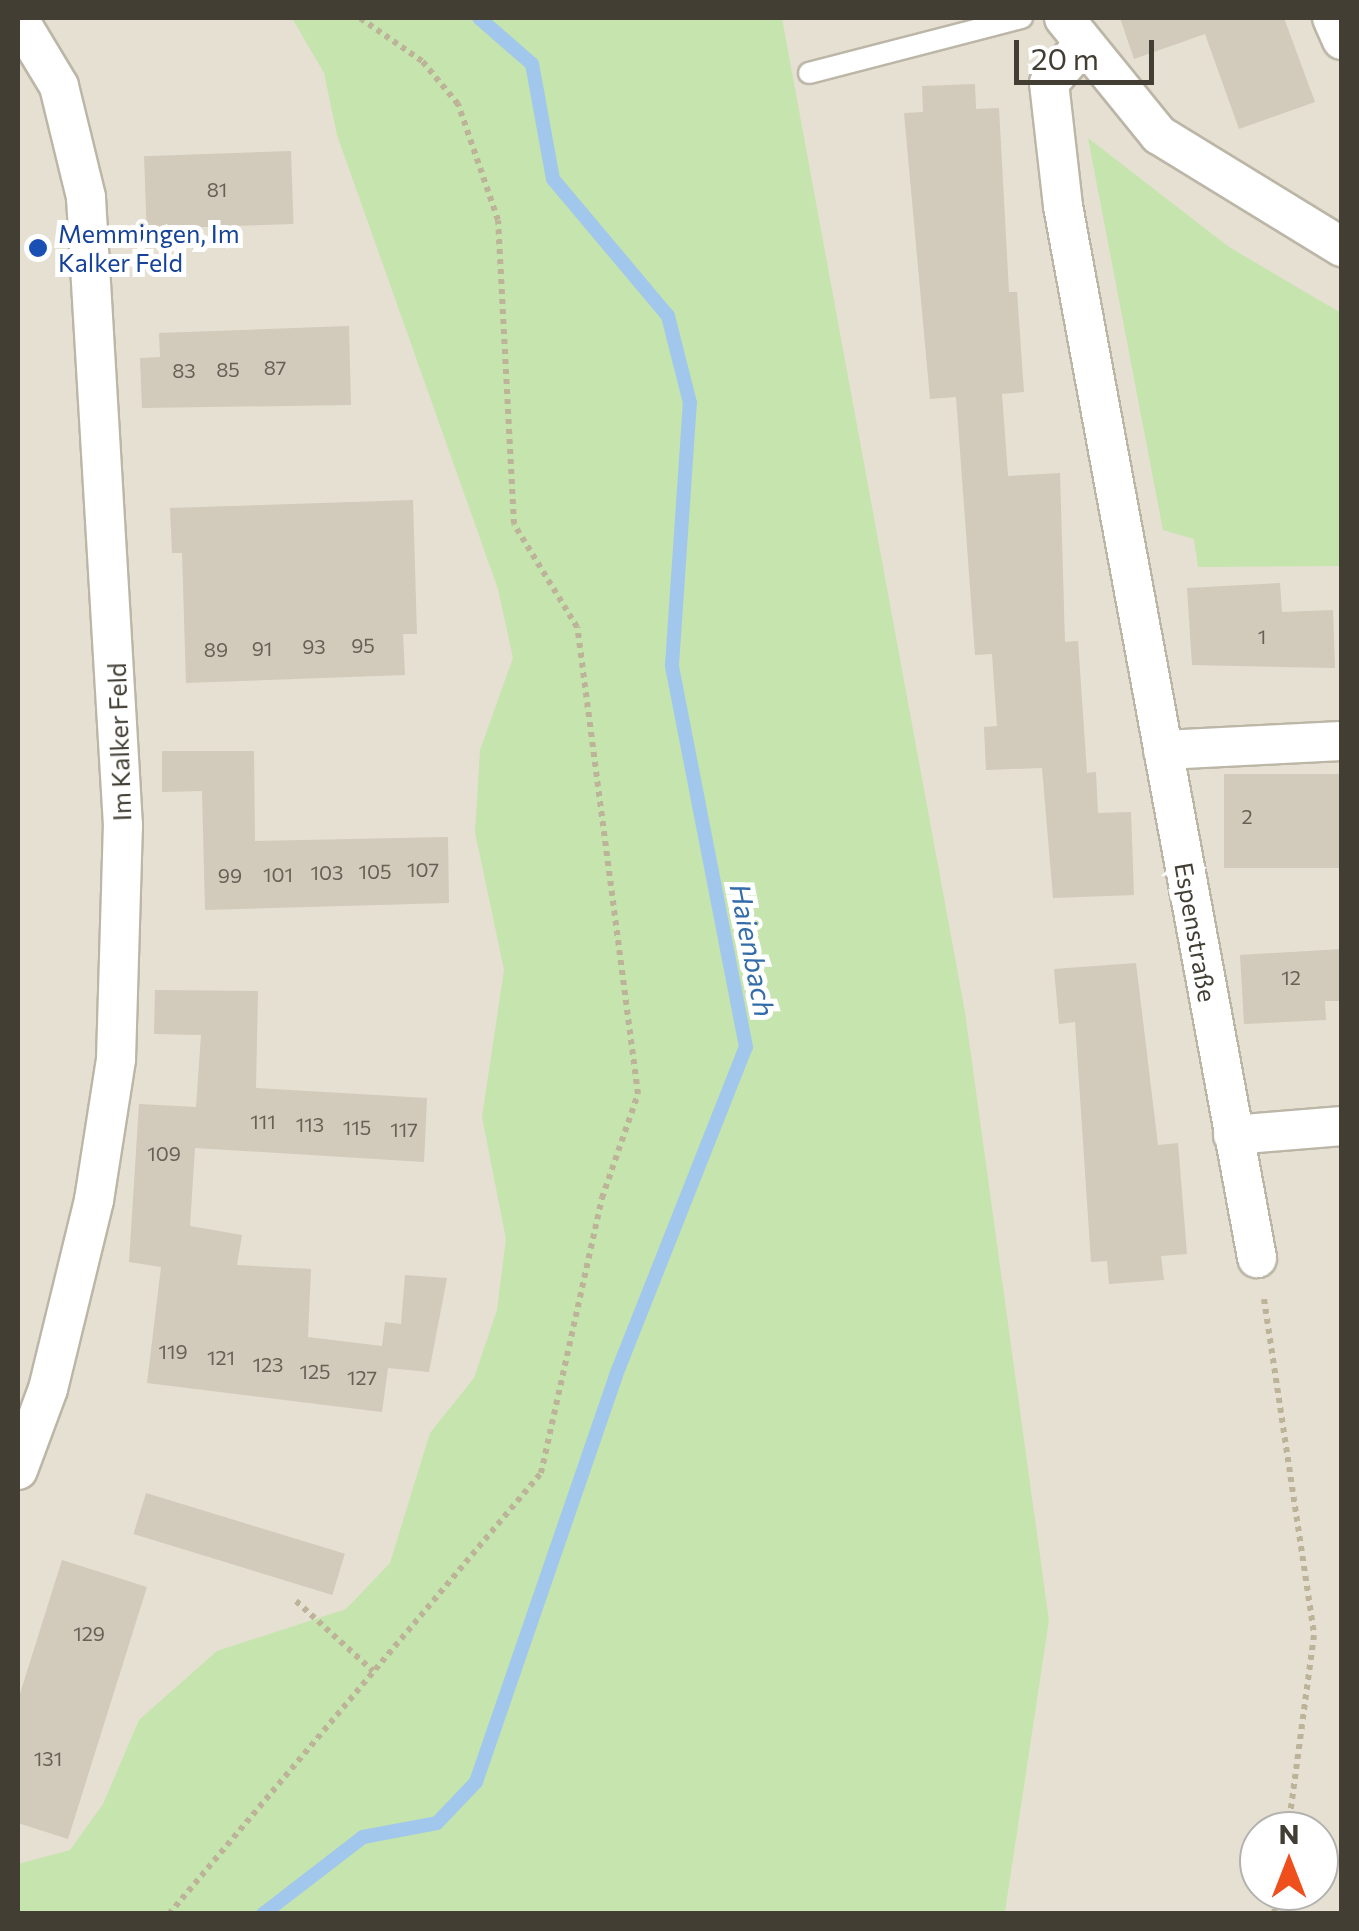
<!DOCTYPE html>
<meta charset="utf-8">
<style>
body{margin:0}
#map{position:relative;width:1359px;height:1931px;overflow:hidden;background:#f1eee4;font-family:Commissioner,sans-serif}
div>[style]{position:absolute}
.residential>*{inset:0;background:#e5e0d2}
.green>*{inset:0;background:#c6e4ae}
.stream>*{height:14px;margin:-7px;padding:0 7px;transform-origin:7px;border-radius:7px;background:#a2c7ec}
.building>*{inset:0;background:#d2caba;transform-origin:0 0}
.path>*{height:6px;margin-top:-3px;transform-origin:0;background:repeating-linear-gradient(90deg,#bdb399 0 5px,transparent 0 10px)}
.roads{filter:drop-shadow(2px 0 #bcb6a7) drop-shadow(-2px 0 #bcb6a7) drop-shadow(0 2px #bcb6a7) drop-shadow(0 -2px #bcb6a7)}
.lane>*{height:20px;margin:-10px;padding:0 10px;transform-origin:10px;border-radius:10px;background:#fff}
.street>*{height:38px;margin:-19px;padding:0 19px;transform-origin:19px;border-radius:19px;background:#fff}
.dots>*{width:28px;height:28px;translate:-50% -50%;box-sizing:border-box;border:5px solid #fff;border-radius:50%}
span{translate:-50% -50%;white-space:nowrap;text-align:center;line-height:1.15;-webkit-text-stroke:10px #fff;paint-order:stroke}
.number-label{font-size:20px;color:#666156}
.number-label span{-webkit-text-stroke-width:0}
.transit-label{font-size:25px;color:#164399}
.left{translate:0 -50%;text-align:left}
.street-label{font-size:25px;color:#423e34}
.water-label{font-size:28px;color:#336ca8;font-style:italic}
.frame{position:absolute;inset:0;border:20px solid #423e34;pointer-events:none}
.north{position:absolute;left:1239px;top:1811px;width:100px;height:100px;box-sizing:border-box;background:#fff;border:2px solid #b3b2ae;border-radius:50%;rotate:0deg;font-size:28px;font-weight:700;line-height:40px;text-align:center;color:#423e34}
.north::after{content:'';display:block;margin:auto;width:35px;height:45px;background:#ef4f1c;clip-path:polygon(50% 0,100% 100%,50% 72%,0 100%)}
.scale{position:absolute;left:1014px;top:40px;width:140px;height:45px;box-sizing:border-box;border:5px solid #423e34;border-top:0;padding-left:12px;font-size:30px;line-height:35px;white-space:nowrap;color:#423e34;-webkit-text-stroke:8px #fff;paint-order:stroke}
</style>
<div id="map">
<div class="residential">
<i style="clip-path:polygon(18px 18px,330px 18px,549px 688px,535px 1240px,463px 1456px,364px 1624px,82px 1914px,18px 1913px)"></i>
<i style="clip-path:polygon(evenodd,775px 18px,1341px 18px,1341px 1913px,1005px 1913px,1049px 1621px,775px 18px,1259px 1831px,1319px 1831px,1319px 1891px,1259px 1891px,1259px 1831px)"></i>
</div>
<div class="green">
<i style="clip-path:polygon(292px 18px,782px 18px,965px 1012px,1049px 1621px,1005px 1913px,18px 1913px,18px 1864px,70px 1850px,103px 1804px,139px 1720px,217px 1651px,346px 1609px,390px 1563px,430px 1433px,474px 1378px,497px 1310px,506px 1239px,482px 1117px,504px 970px,475px 832px,480px 750px,513px 658px,498px 589px,337px 135px,324px 73px)"></i>
<i style="clip-path:polygon(1088px 138px,1229px 247px,1341px 313px,1341px 566px,1198px 567px,1194px 539px,1163px 530px)"></i>
</div>
<div class="stream">
<i style="left:263px;top:1914px;width:126px;rotate:-37.6deg"></i>
<i style="left:363px;top:1837px;width:75px;rotate:-10.7deg"></i>
<i style="left:437px;top:1823px;width:57px;rotate:-46.4deg"></i>
<i style="left:476px;top:1782px;width:430px;rotate:-71deg"></i>
<i style="left:616px;top:1375px;width:353px;rotate:-68.4deg"></i>
<i style="left:746px;top:1047px;width:389px;rotate:-101deg"></i>
<i style="left:672px;top:665px;width:263px;rotate:-86.1deg"></i>
<i style="left:690px;top:403px;width:90px;rotate:-104.2deg"></i>
<i style="left:668px;top:316px;width:179px;rotate:-130deg"></i>
<i style="left:553px;top:179px;width:117px;rotate:-100.3deg"></i>
<i style="left:532px;top:64px;width:70px;rotate:-139deg"></i>
</div>
<div class="building">
<i style="clip-path:polygon(1120px 18px,1284px 18px,1315px 102px,1239px 129px,1205px 34px,1134px 59px)"></i>
<i style="clip-path:polygon(975px 84px,976px 109px,999px 108px,1009px 292px,1017px 292px,1024px 392px,1002px 394px,1008px 476px,1060px 473px,1065px 642px,1078px 641px,1087px 773px,1096px 772px,1098px 813px,1131px 812px,1134px 895px,1053px 898px,1042px 768px,986px 770px,984px 727px,997px 726px,992px 654px,975px 655px,956px 397px,930px 399px,904px 113px,923px 112px,922px 86px)"></i>
<i style="left:291px;top:151px;width:73px;height:147px;rotate:88deg"></i>
<i style="clip-path:polygon(349px 326px,351px 405px,142px 408px,140px 358px,160px 357px,159px 333px)"></i>
<i style="clip-path:polygon(413px 500px,417px 634px,403px 634px,405px 675px,186px 683px,182px 553px,172px 553px,170px 508px)"></i>
<i style="clip-path:polygon(1280px 583px,1282px 612px,1333px 610px,1335px 668px,1192px 665px,1187px 588px)"></i>
<i style="clip-path:polygon(162px 751px,254px 751px,255px 841px,448px 837px,449px 903px,205px 910px,202px 791px,162px 792px)"></i>
<i style="left:1342px;top:774px;width:94px;height:118px;rotate:90deg"></i>
<i style="clip-path:polygon(1342px 949px,1342px 1001px,1325px 1001px,1326px 1020px,1244px 1024px,1240px 955px)"></i>
<i style="clip-path:polygon(1136px 963px,1158px 1145px,1178px 1143px,1187px 1254px,1161px 1256px,1164px 1280px,1109px 1284px,1107px 1261px,1091px 1262px,1075px 1022px,1059px 1024px,1054px 969px)"></i>
<i style="clip-path:polygon(155px 990px,258px 991px,256px 1088px,427px 1098px,424px 1162px,195px 1148px,190px 1226px,242px 1235px,237px 1265px,311px 1269px,308px 1337px,382px 1346px,385px 1322px,401px 1324px,405px 1275px,447px 1278px,429px 1372px,388px 1368px,382px 1412px,147px 1383px,161px 1267px,129px 1262px,139px 1104px,196px 1107px,201px 1035px,154px 1034px)"></i>
<i style="left:146px;top:1493px;width:208px;height:43px;rotate:17deg"></i>
<i style="clip-path:polygon(62px 1560px,147px 1587px,68px 1839px,18px 1823px,18px 1700px)"></i>
</div>
<div class="path">
<i style="left:1264px;top:1299px;width:340px;rotate:81.5deg"></i>
<i style="left:1314px;top:1635px;width:198px;rotate:97.6deg"></i>
<i style="left:296px;top:1601px;width:104px;rotate:42.3deg"></i>
<i style="left:169px;top:1914px;width:577px;rotate:-49.85deg"></i>
<i style="left:541px;top:1473px;width:282px;rotate:-77.5deg"></i>
<i style="left:602px;top:1198px;width:110px;rotate:-70.9deg"></i>
<i style="left:638px;top:1094px;width:471px;rotate:-97.4deg"></i>
<i style="left:577px;top:627px;width:121px;rotate:-121.5deg"></i>
<i style="left:514px;top:524px;width:304px;rotate:-93deg"></i>
<i style="left:498px;top:220px;width:123px;rotate:-109deg"></i>
<i style="left:458px;top:104px;width:56px;rotate:-129.9deg"></i>
<i style="left:422px;top:61px;width:75px;rotate:-145.3deg"></i>
<i style="left:1274px;top:1914px;width:23px;rotate:-80deg"></i>
</div>
<div class="roads">
<div class="lane">
<i style="left:809px;top:73px;width:220px;rotate:-14.5deg"></i>
</div>
<div class="street">
<i style="left:1064px;top:18px;width:151px;rotate:50.9deg"></i>
<i style="left:1159px;top:135px;width:215px;rotate:31.5deg"></i>
<i style="left:1332px;top:18px;width:24px;rotate:66deg"></i>
<i style="left:1081px;top:47px;width:48px;rotate:131.6deg"></i>
<i style="left:1049px;top:83px;width:124px;rotate:83.5deg"></i>
<i style="left:1063px;top:206px;width:1070px;rotate:79.55deg"></i>
<i style="left:1163px;top:750px;width:179px;rotate:-2.9deg"></i>
<i style="left:1233px;top:1135px;width:109px;rotate:-4.7deg"></i>
<i style="left:18px;top:1470px;width:86px;rotate:-69.7deg"></i>
<i style="left:48px;top:1389px;width:195px;rotate:-76.3deg"></i>
<i style="left:94px;top:1200px;width:143px;rotate:-81.1deg"></i>
<i style="left:116px;top:1059px;width:233px;rotate:-88.3deg"></i>
<i style="left:123px;top:826px;width:630px;rotate:-93.37deg"></i>
<i style="left:86px;top:197px;width:114px;rotate:-103.7deg"></i>
<i style="left:59px;top:86px;width:79px;rotate:-121.1deg"></i>
</div>
</div>
<div class="dots">
<i style="left:38px;top:248px;background:#1a4fb4"></i>
</div>
<div class="number-label">
<span style="left:217px;top:189px">81</span>
<span style="left:275px;top:367px">87</span>
<span style="left:228px;top:369px">85</span>
<span style="left:184px;top:370px">83</span>
<span style="left:1262px;top:636px">1</span>
<span style="left:363px;top:645px">95</span>
<span style="left:314px;top:646px">93</span>
<span style="left:262px;top:648px">91</span>
<span style="left:216px;top:649px">89</span>
<span style="left:1247px;top:816px">2</span>
<span style="left:423px;top:869px">107</span>
<span style="left:375px;top:871px">105</span>
<span style="left:327px;top:872px">103</span>
<span style="left:278px;top:874px">101</span>
<span style="left:230px;top:875px">99</span>
<span style="left:1291px;top:977px">12</span>
<span style="left:263px;top:1121px">111</span>
<span style="left:310px;top:1124px">113</span>
<span style="left:357px;top:1127px">115</span>
<span style="left:404px;top:1129px">117</span>
<span style="left:164px;top:1153px">109</span>
<span style="left:173px;top:1351px">119</span>
<span style="left:221px;top:1357px">121</span>
<span style="left:268px;top:1364px">123</span>
<span style="left:315px;top:1371px">125</span>
<span style="left:362px;top:1377px">127</span>
<span style="left:89px;top:1633px">129</span>
<span style="left:48px;top:1758px">131</span>
</div>
<div class="transit-label">
<span class="left" style="left:58px;top:248px">Memmingen, Im<br>Kalker Feld</span>
</div>
<div class="street-label">
<span style="left:119px;top:742px;rotate:-92deg">Im Kalker Feld</span>
<span style="left:1196px;top:932px;rotate:80deg">Espenstraße</span>
</div>
<div class="water-label">
<span style="left:753px;top:950px;rotate:79deg">Haienbach</span>
</div>
<div class="frame"></div>
<div class="north">N</div>
<div class="scale">20 m</div>
</div>
